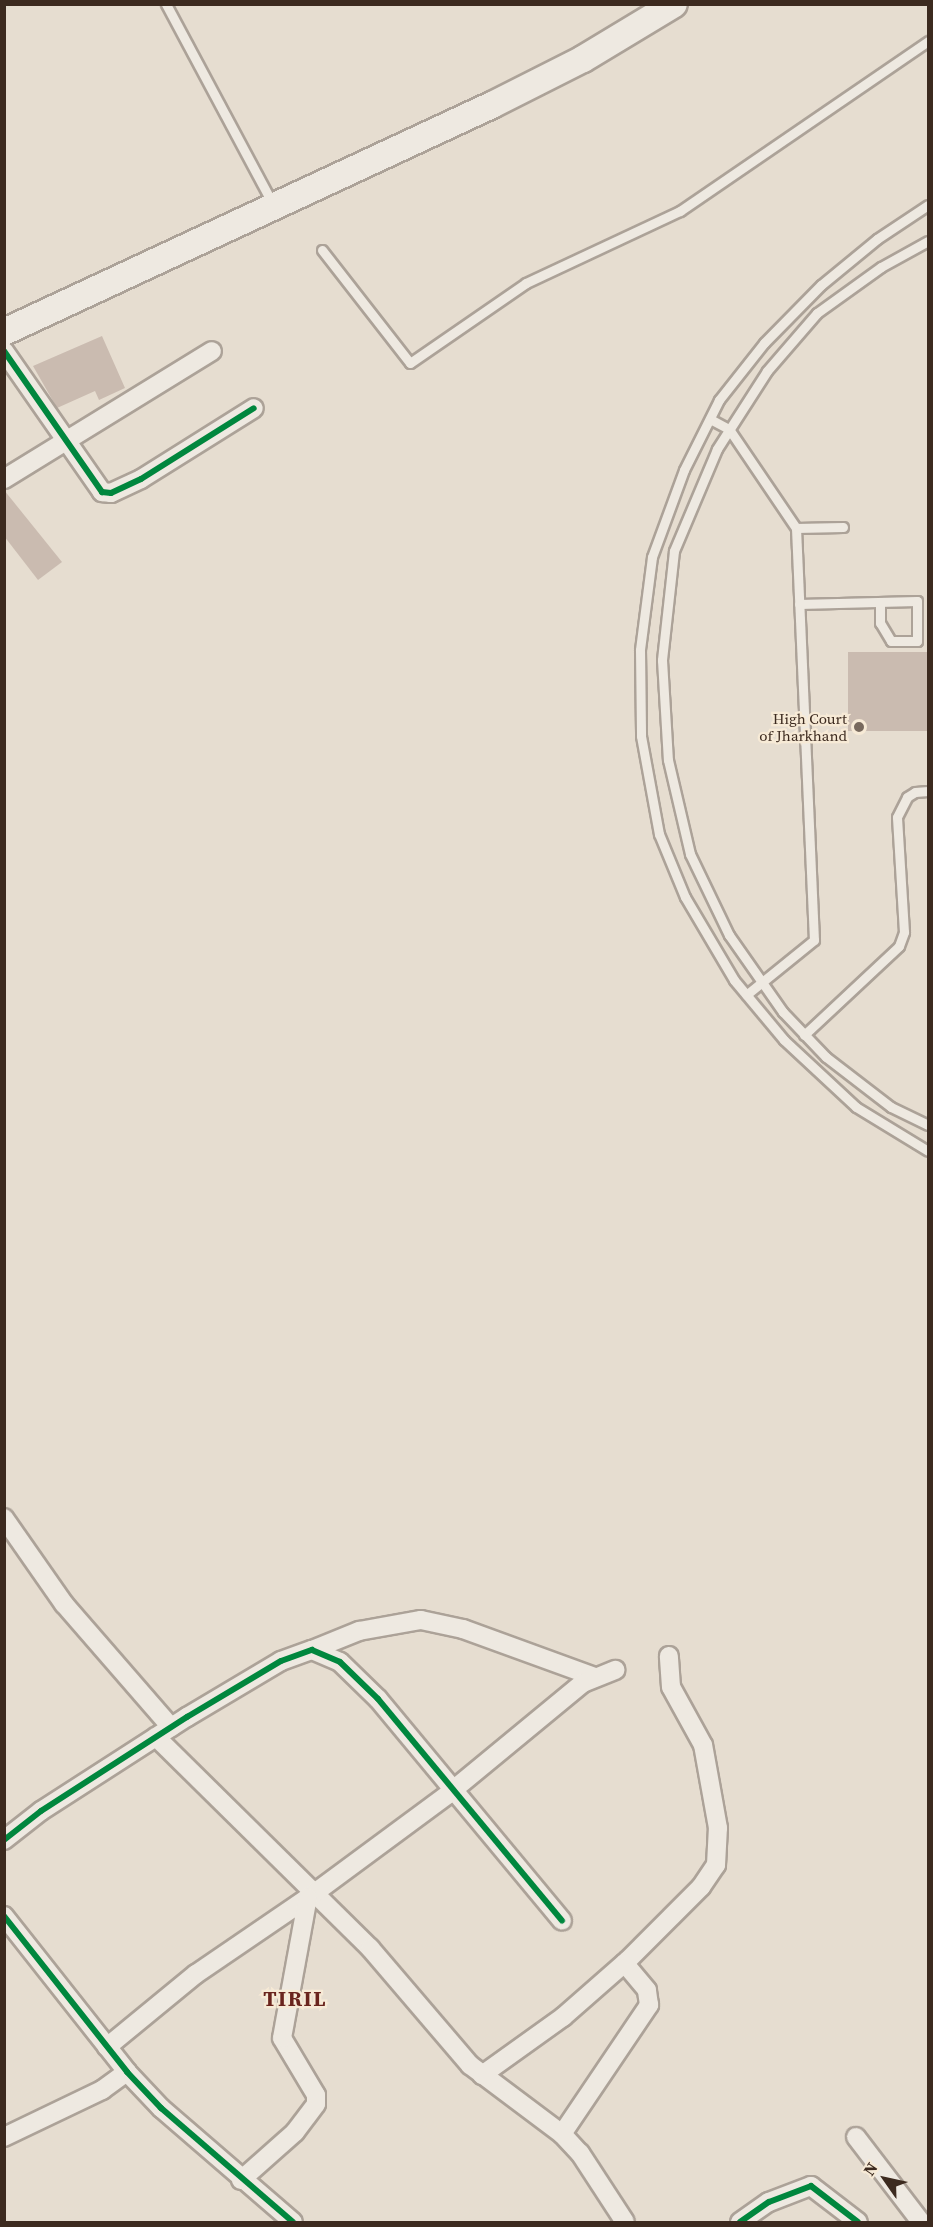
<!DOCTYPE html>
<style>
body{margin:0}
#map{position:relative;width:933px;height:2227px;overflow:hidden;background:#e6ddd0;font-family:"Source Serif 4",serif}
div>[style]{position:absolute}
.building>*{inset:0;background:#cabbb0;transform-origin:0 0}
.roads{filter:drop-shadow(2px 0 #aca298) drop-shadow(-2px 0 #aca298) drop-shadow(0 2px #aca298) drop-shadow(0 -2px #aca298)}
.service>*{height:9px;margin:-4.5px;padding:0 4.5px;transform-origin:4.5px;border-radius:4.5px;background:#eee9e1}
.minor>*{height:18px;margin:-9px;padding:0 9px;transform-origin:9px;border-radius:9px;background:#eee9e1}
.secondary>*{height:26px;margin:-13px;padding:0 13px;transform-origin:13px;border-radius:13px;background:#eee9e1}
.cycleway>*{height:6px;margin:-3px;padding:0 3px;transform-origin:3px;border-radius:3px;background:#00873e}
.dots>*{width:16px;height:16px;translate:-50% -50%;box-sizing:border-box;border:3px solid #f7ead6;border-radius:50%}
span{translate:-50% -50%;white-space:nowrap;text-align:center;line-height:1.15;-webkit-text-stroke:4.5px #f7ead6;paint-order:stroke}
.poi-label{font-size:15px;color:#3c2a1f}
.right{translate:-100% -50%;text-align:right}
.district-label{font-size:21px;color:#6a241d;font-weight:700;letter-spacing:1.5px}
.frame{position:absolute;inset:0;border:6px solid #3c2a1f;pointer-events:none}
.north{position:absolute;left:855px;top:2149px;width:60px;height:60px;-webkit-text-stroke:4px #f7ead6;paint-order:stroke;rotate:304deg;font-size:16px;font-weight:700;line-height:24px;text-align:center;color:#3c2a1f}
.north::after{content:'';display:block;margin:auto;width:21px;height:27px;background:#3c2a1f;clip-path:polygon(50% 0,100% 100%,50% 72%,0 100%)}
</style>
<div id="map">
<div class="building">
<i style="clip-path:polygon(102px 336px,125px 388px,99px 400px,95px 391px,57px 408px,33px 366px)"></i>
<i style="clip-path:polygon(4px 490px,62px 562px,38px 580px,4px 536px)"></i>
<i style="left:928px;top:652px;width:79px;height:80px;rotate:90deg"></i>
</div>
<div class="roads">
<div class="service">
<i style="left:166px;top:4px;width:227px;rotate:61.9deg"></i>
<i style="left:928px;top:205px;width:61px;rotate:146.3deg"></i>
<i style="left:877px;top:239px;width:72px;rotate:140.6deg"></i>
<i style="left:821px;top:285px;width:81px;rotate:134.5deg"></i>
<i style="left:764px;top:343px;width:73px;rotate:128.3deg"></i>
<i style="left:719px;top:400px;width:78px;rotate:116.6deg"></i>
<i style="left:684px;top:470px;width:93px;rotate:110.2deg"></i>
<i style="left:652px;top:557px;width:94px;rotate:97.4deg"></i>
<i style="left:640px;top:650px;width:86px;rotate:89.3deg"></i>
<i style="left:641px;top:736px;width:100px;rotate:79.6deg"></i>
<i style="left:659px;top:834px;width:68px;rotate:67.6deg"></i>
<i style="left:685px;top:897px;width:96px;rotate:59.4deg"></i>
<i style="left:734px;top:980px;width:78px;rotate:50.2deg"></i>
<i style="left:784px;top:1040px;width:98px;rotate:42.9deg"></i>
<i style="left:856px;top:1107px;width:84px;rotate:31.4deg"></i>
<i style="left:928px;top:241px;width:54px;rotate:151deg"></i>
<i style="left:881px;top:267px;width:79px;rotate:144.3deg"></i>
<i style="left:817px;top:313px;width:77px;rotate:130.8deg"></i>
<i style="left:767px;top:371px;width:93px;rotate:122.7deg"></i>
<i style="left:717px;top:449px;width:111px;rotate:112.9deg"></i>
<i style="left:674px;top:551px;width:110px;rotate:96.3deg"></i>
<i style="left:662px;top:660px;width:100px;rotate:86.6deg"></i>
<i style="left:668px;top:760px;width:97px;rotate:76.8deg"></i>
<i style="left:690px;top:854px;width:90px;rotate:64.3deg"></i>
<i style="left:729px;top:935px;width:94px;rotate:55deg"></i>
<i style="left:783px;top:1012px;width:62px;rotate:46.3deg"></i>
<i style="left:826px;top:1057px;width:82px;rotate:37.6deg"></i>
<i style="left:891px;top:1107px;width:41px;rotate:25.9deg"></i>
<i style="left:322px;top:250px;width:143px;rotate:52.1deg"></i>
<i style="left:410px;top:363px;width:141px;rotate:-34.6deg"></i>
<i style="left:526px;top:283px;width:170px;rotate:-25.1deg"></i>
<i style="left:680px;top:211px;width:301px;rotate:-34.4deg"></i>
<i style="left:710px;top:419px;width:21px;rotate:28deg"></i>
<i style="left:729px;top:429px;width:120px;rotate:55.9deg"></i>
<i style="left:796px;top:528px;width:412px;rotate:87.5deg"></i>
<i style="left:814px;top:940px;width:87px;rotate:141deg"></i>
<i style="left:796px;top:528px;width:47px;rotate:-1.2deg"></i>
<i style="left:799px;top:604px;width:118px;rotate:-1.5deg"></i>
<i style="left:917px;top:601px;width:40px;rotate:90deg"></i>
<i style="left:917px;top:641px;width:26px;rotate:180deg"></i>
<i style="left:891px;top:641px;width:21px;rotate:-121deg"></i>
<i style="left:880px;top:623px;width:21px;rotate:-90deg"></i>
<i style="left:804px;top:1035px;width:130px;rotate:-43.1deg"></i>
<i style="left:899px;top:946px;width:15px;rotate:-70deg"></i>
<i style="left:904px;top:932px;width:115px;rotate:-93.5deg"></i>
<i style="left:897px;top:817px;width:22px;rotate:-63deg"></i>
<i style="left:907px;top:797px;width:9px;rotate:-32deg"></i>
<i style="left:915px;top:792px;width:13px;rotate:-4deg"></i>
</div>
<div class="minor">
<i style="left:4px;top:351px;width:172px;rotate:55.2deg"></i>
<i style="left:102px;top:492px;width:9px;rotate:6deg"></i>
<i style="left:111px;top:493px;width:33px;rotate:-25deg"></i>
<i style="left:141px;top:479px;width:133px;rotate:-32.1deg"></i>
<i style="left:4px;top:479px;width:244px;rotate:-31.6deg"></i>
<i style="left:4px;top:1518px;width:105px;rotate:55.1deg"></i>
<i style="left:64px;top:1604px;width:163px;rotate:49deg"></i>
<i style="left:312px;top:1650px;width:51px;rotate:-22deg"></i>
<i style="left:359px;top:1631px;width:63px;rotate:-10.1deg"></i>
<i style="left:421px;top:1620px;width:43px;rotate:12.1deg"></i>
<i style="left:463px;top:1629px;width:140px;rotate:20deg"></i>
<i style="left:156px;top:1737px;width:301px;rotate:44.6deg"></i>
<i style="left:370px;top:1948px;width:154px;rotate:49.5deg"></i>
<i style="left:470px;top:2065px;width:115px;rotate:36.9deg"></i>
<i style="left:562px;top:2134px;width:26px;rotate:47deg"></i>
<i style="left:580px;top:2153px;width:82px;rotate:56.9deg"></i>
<i style="left:4px;top:1840px;width:47px;rotate:-38.1deg"></i>
<i style="left:41px;top:1811px;width:174px;rotate:-32.8deg"></i>
<i style="left:187px;top:1717px;width:109px;rotate:-30.8deg"></i>
<i style="left:281px;top:1661px;width:33px;rotate:-20deg"></i>
<i style="left:312px;top:1650px;width:30px;rotate:23deg"></i>
<i style="left:340px;top:1662px;width:53px;rotate:44.2deg"></i>
<i style="left:378px;top:1699px;width:288px;rotate:50.3deg"></i>
<i style="left:4px;top:1916px;width:199px;rotate:51.7deg"></i>
<i style="left:127px;top:2072px;width:50px;rotate:46.6deg"></i>
<i style="left:161px;top:2108px;width:174px;rotate:40.8deg"></i>
<i style="left:107px;top:2047px;width:115px;rotate:-39.4deg"></i>
<i style="left:196px;top:1974px;width:145px;rotate:-34.3deg"></i>
<i style="left:316px;top:1892px;width:163px;rotate:-36.5deg"></i>
<i style="left:447px;top:1795px;width:176px;rotate:-39.5deg"></i>
<i style="left:583px;top:1683px;width:35px;rotate:-22deg"></i>
<i style="left:482px;top:2075px;width:100px;rotate:-35.6deg"></i>
<i style="left:563px;top:2017px;width:86px;rotate:-41.2deg"></i>
<i style="left:628px;top:1960px;width:103px;rotate:-45deg"></i>
<i style="left:701px;top:1887px;width:27px;rotate:-56deg"></i>
<i style="left:716px;top:1865px;width:37px;rotate:-87deg"></i>
<i style="left:718px;top:1828px;width:84px;rotate:-100.2deg"></i>
<i style="left:703px;top:1745px;width:66px;rotate:-118.9deg"></i>
<i style="left:671px;top:1687px;width:31px;rotate:-94deg"></i>
<i style="left:562px;top:2134px;width:156px;rotate:-56deg"></i>
<i style="left:649px;top:2005px;width:15px;rotate:-98deg"></i>
<i style="left:647px;top:1990px;width:35px;rotate:-130deg"></i>
<i style="left:4px;top:2137px;width:109px;rotate:-25.6deg"></i>
<i style="left:102px;top:2090px;width:31px;rotate:-36deg"></i>
<i style="left:856px;top:2137px;width:107px;rotate:52.6deg"></i>
<i style="left:241px;top:2180px;width:72px;rotate:-41.6deg"></i>
<i style="left:295px;top:2132px;width:35px;rotate:-53deg"></i>
<i style="left:316px;top:2104px;width:9px;rotate:-90deg"></i>
<i style="left:316px;top:2095px;width:66px;rotate:-120.8deg"></i>
<i style="left:282px;top:2038px;width:143px;rotate:-79.6deg"></i>
<i style="left:740px;top:2222px;width:35px;rotate:-35deg"></i>
<i style="left:769px;top:2202px;width:45px;rotate:-20.9deg"></i>
<i style="left:811px;top:2186px;width:59px;rotate:37.5deg"></i>
</div>
<div class="secondary">
<i style="left:4px;top:332px;width:538px;rotate:-24.95deg"></i>
<i style="left:492px;top:105px;width:102px;rotate:-26.8deg"></i>
<i style="left:583px;top:59px;width:106px;rotate:-31.1deg"></i>
</div>
</div>
<div class="cycleway">
<i style="left:4px;top:351px;width:172px;rotate:55.2deg"></i>
<i style="left:102px;top:492px;width:9px;rotate:6deg"></i>
<i style="left:111px;top:493px;width:33px;rotate:-25deg"></i>
<i style="left:141px;top:479px;width:133px;rotate:-32.1deg"></i>
<i style="left:4px;top:1840px;width:47px;rotate:-38.1deg"></i>
<i style="left:41px;top:1811px;width:174px;rotate:-32.8deg"></i>
<i style="left:187px;top:1717px;width:109px;rotate:-30.8deg"></i>
<i style="left:281px;top:1661px;width:33px;rotate:-20deg"></i>
<i style="left:312px;top:1650px;width:30px;rotate:23deg"></i>
<i style="left:340px;top:1662px;width:53px;rotate:44.2deg"></i>
<i style="left:378px;top:1699px;width:288px;rotate:50.3deg"></i>
<i style="left:4px;top:1916px;width:199px;rotate:51.7deg"></i>
<i style="left:127px;top:2072px;width:50px;rotate:46.6deg"></i>
<i style="left:161px;top:2108px;width:174px;rotate:40.8deg"></i>
<i style="left:740px;top:2222px;width:35px;rotate:-35deg"></i>
<i style="left:769px;top:2202px;width:45px;rotate:-20.9deg"></i>
<i style="left:811px;top:2186px;width:59px;rotate:37.5deg"></i>
</div>
<div class="dots">
<i style="left:859px;top:727px;background:#78695d"></i>
</div>
<div class="poi-label">
<span class="right" style="left:847px;top:727px">High Court<br>of Jharkhand</span>
</div>
<div class="district-label">
<span style="left:295px;top:1999px">TIRIL</span>
</div>
<div class="frame"></div>
<div class="north">N</div>
</div>
